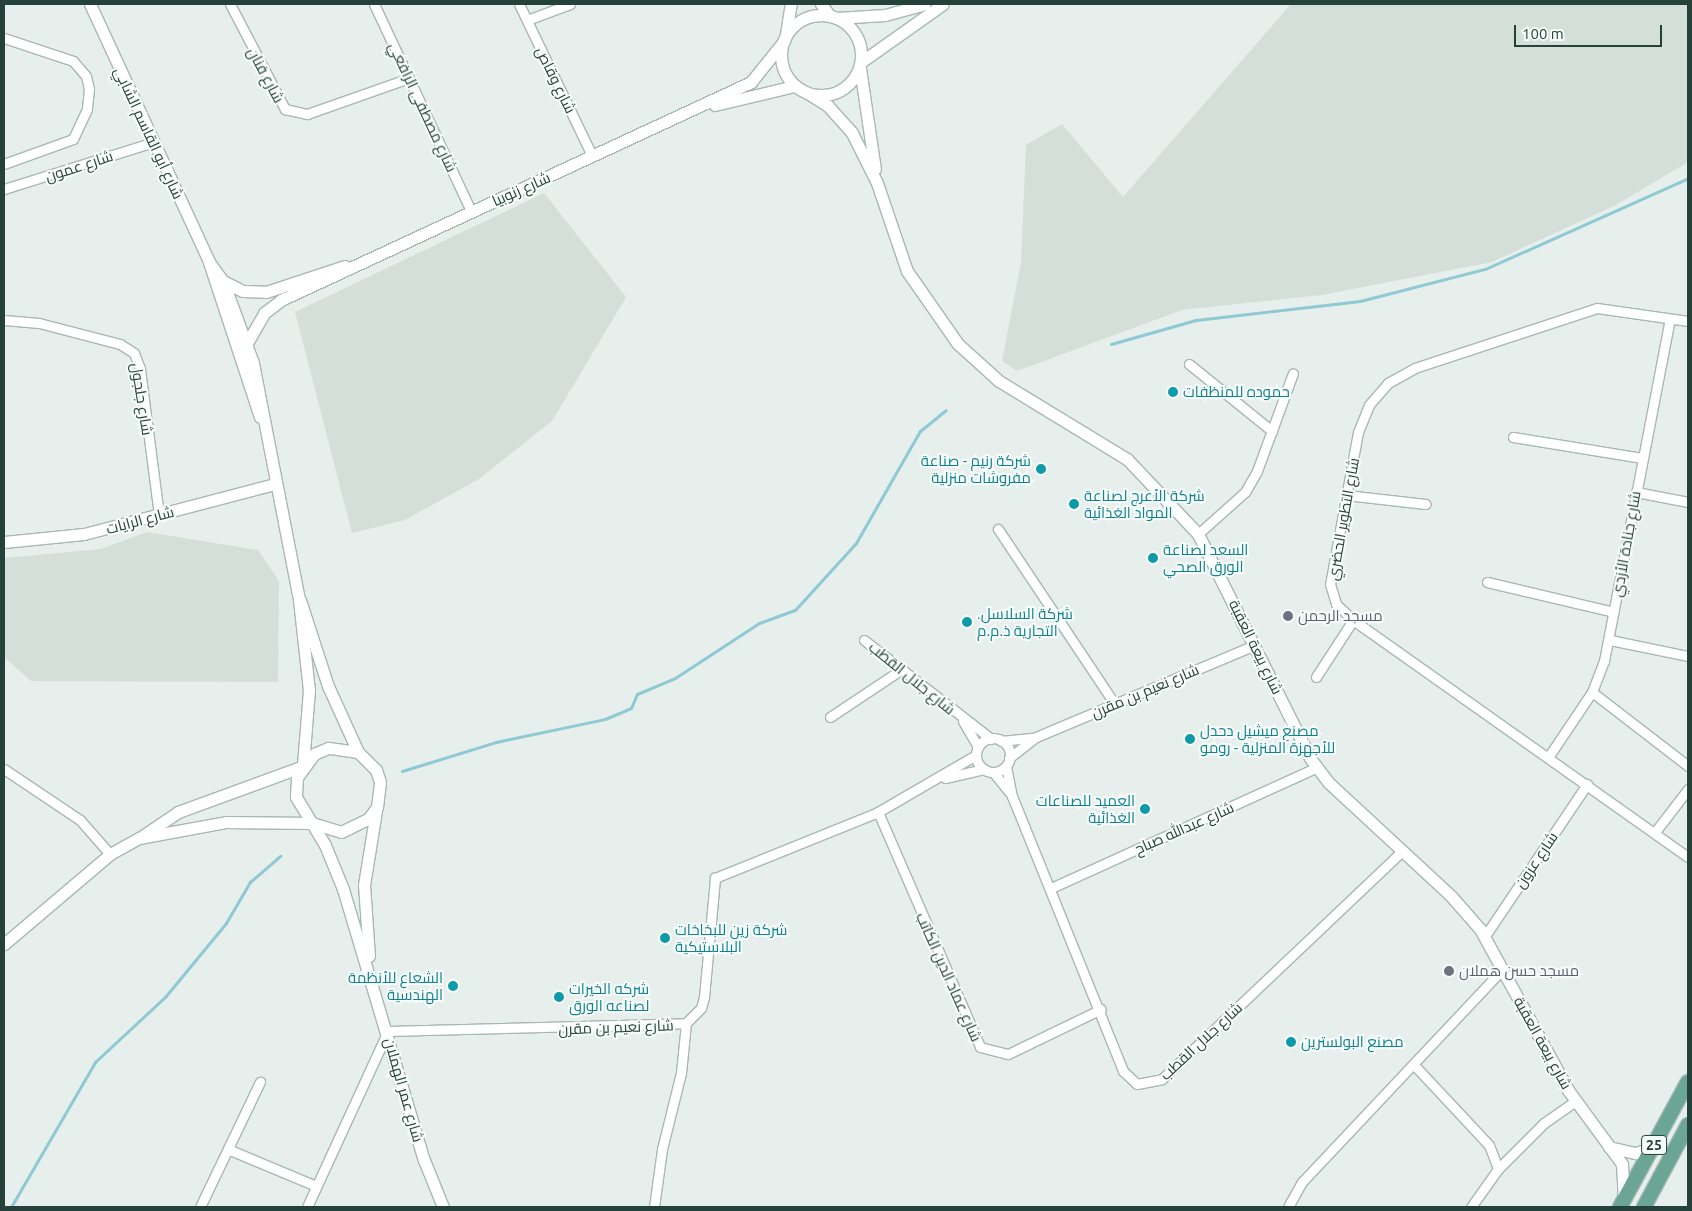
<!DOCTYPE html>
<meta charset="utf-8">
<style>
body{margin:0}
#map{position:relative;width:1692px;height:1211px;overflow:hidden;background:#e6efeb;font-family:Ubuntu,Cairo,sans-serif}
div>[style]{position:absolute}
.built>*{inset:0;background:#d4dfda}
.stream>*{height:3px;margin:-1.5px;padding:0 1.5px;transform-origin:1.5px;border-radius:1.5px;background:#8ec9d4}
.roads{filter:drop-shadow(1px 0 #a8b8b2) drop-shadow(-1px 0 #a8b8b2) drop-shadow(0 1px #a8b8b2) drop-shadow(0 -1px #a8b8b2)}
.minor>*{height:9px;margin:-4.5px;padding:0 4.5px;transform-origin:4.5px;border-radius:4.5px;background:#fff}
.minor>.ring{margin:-4.5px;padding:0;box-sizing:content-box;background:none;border:9px solid #fff;border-radius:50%}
.tertiary>*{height:11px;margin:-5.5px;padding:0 5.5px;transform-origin:5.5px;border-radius:5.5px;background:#fff}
.tertiary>.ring{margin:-5.5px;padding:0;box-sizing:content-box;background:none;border:11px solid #fff;border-radius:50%}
.primary>*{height:14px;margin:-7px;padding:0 7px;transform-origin:7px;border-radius:7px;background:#6aa596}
.dots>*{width:14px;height:14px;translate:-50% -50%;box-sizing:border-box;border:2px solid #f7fbf9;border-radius:50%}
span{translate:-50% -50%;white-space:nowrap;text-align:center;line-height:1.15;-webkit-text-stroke:4px #f7fbf9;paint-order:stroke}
.shield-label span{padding:1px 4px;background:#f7fbf9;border:1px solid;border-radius:4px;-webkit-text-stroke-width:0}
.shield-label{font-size:14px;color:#24423a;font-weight:700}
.street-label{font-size:15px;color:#24423a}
.culture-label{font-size:15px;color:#0d838f}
.left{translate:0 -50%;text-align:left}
.right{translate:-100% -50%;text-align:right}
.worship-label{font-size:15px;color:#5b616d}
.frame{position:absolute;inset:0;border:5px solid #24423a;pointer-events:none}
.scale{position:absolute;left:1514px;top:25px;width:148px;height:22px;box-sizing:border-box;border:2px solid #24423a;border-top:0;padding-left:6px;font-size:15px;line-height:18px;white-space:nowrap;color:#24423a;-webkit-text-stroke:4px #f7fbf9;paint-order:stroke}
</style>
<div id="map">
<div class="built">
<i style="clip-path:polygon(1291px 4px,1688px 4px,1688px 162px,1616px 205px,1492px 262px,1322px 295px,1182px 310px,1017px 371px,1002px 361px,1021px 262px,1026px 145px,1062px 124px,1123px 197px)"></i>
<i style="clip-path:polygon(544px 193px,626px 297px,552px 421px,479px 479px,405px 520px,352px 533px,295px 312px)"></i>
<i style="clip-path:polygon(147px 532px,258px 550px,279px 581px,278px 682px,31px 681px,4px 657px,4px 558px,101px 549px)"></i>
</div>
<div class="stream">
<i style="left:1111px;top:344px;width:88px;rotate:-15.8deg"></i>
<i style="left:1196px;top:320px;width:165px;rotate:-6.6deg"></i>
<i style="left:1360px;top:301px;width:129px;rotate:-14.4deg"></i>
<i style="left:1485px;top:269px;width:222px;rotate:-24.1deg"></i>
<i style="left:402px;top:771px;width:98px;rotate:-17.1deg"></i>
<i style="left:496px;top:742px;width:111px;rotate:-11.9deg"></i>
<i style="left:605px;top:719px;width:28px;rotate:-23deg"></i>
<i style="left:631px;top:708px;width:15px;rotate:-67deg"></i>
<i style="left:637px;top:694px;width:41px;rotate:-22.8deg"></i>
<i style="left:675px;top:678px;width:100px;rotate:-33.2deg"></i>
<i style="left:759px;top:623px;width:38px;rotate:-20deg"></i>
<i style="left:795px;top:610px;width:91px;rotate:-47.7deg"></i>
<i style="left:856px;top:543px;width:129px;rotate:-60.3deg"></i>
<i style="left:920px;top:431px;width:33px;rotate:-39deg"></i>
<i style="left:11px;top:1207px;width:168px;rotate:-59.9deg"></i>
<i style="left:95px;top:1062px;width:96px;rotate:-42.9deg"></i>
<i style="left:165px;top:997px;width:96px;rotate:-50.5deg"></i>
<i style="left:226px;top:923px;width:48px;rotate:-59.7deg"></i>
<i style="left:250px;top:882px;width:40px;rotate:-41deg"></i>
</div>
<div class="roads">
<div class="minor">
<i style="left:230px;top:4px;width:119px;rotate:62.4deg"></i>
<i style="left:285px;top:109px;width:23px;rotate:13deg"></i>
<i style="left:307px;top:114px;width:108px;rotate:-19.4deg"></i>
<i style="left:374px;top:4px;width:229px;rotate:64.9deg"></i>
<i style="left:519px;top:4px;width:169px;rotate:64.3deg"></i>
<i style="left:527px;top:20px;width:46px;rotate:-20.4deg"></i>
<i style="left:4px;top:38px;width:73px;rotate:18.4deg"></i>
<i style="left:73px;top:61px;width:20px;rotate:49deg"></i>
<i style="left:86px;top:76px;width:13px;rotate:77deg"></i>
<i style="left:89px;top:89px;width:20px;rotate:96deg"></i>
<i style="left:87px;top:109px;width:33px;rotate:115deg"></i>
<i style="left:73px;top:139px;width:73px;rotate:160.1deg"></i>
<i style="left:4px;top:189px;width:157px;rotate:-17.4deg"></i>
<i style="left:4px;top:320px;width:35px;rotate:5deg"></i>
<i style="left:39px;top:323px;width:84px;rotate:14.5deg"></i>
<i style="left:120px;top:344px;width:17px;rotate:33deg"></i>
<i style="left:134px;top:353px;width:17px;rotate:69deg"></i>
<i style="left:140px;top:369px;width:147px;rotate:82.6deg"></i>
<i style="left:1688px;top:321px;width:92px;rotate:-171.9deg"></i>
<i style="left:1597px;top:308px;width:192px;rotate:161.8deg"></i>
<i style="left:1415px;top:368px;width:31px;rotate:151deg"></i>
<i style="left:1388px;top:383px;width:29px;rotate:131deg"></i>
<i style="left:1369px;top:405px;width:29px;rotate:112deg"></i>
<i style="left:1358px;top:432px;width:155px;rotate:100.4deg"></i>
<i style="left:1330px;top:584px;width:21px;rotate:73deg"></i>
<i style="left:1336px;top:604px;width:23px;rotate:43deg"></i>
<i style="left:1353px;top:620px;width:410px;rotate:35.3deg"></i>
<i style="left:1189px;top:364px;width:107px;rotate:38.9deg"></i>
<i style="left:1513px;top:437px;width:131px;rotate:9.2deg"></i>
<i style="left:1636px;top:492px;width:53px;rotate:10.9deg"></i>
<i style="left:1346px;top:495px;width:80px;rotate:6.5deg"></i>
<i style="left:998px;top:529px;width:209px;rotate:56.3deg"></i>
<i style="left:1198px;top:534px;width:63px;rotate:-41.8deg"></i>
<i style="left:1245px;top:492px;width:24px;rotate:-60deg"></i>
<i style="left:1257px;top:471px;width:104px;rotate:-69.8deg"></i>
<i style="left:1487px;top:582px;width:130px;rotate:13.3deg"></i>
<i style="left:864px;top:640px;width:161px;rotate:37.9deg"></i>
<i style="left:1610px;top:640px;width:80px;rotate:11.6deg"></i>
<i style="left:1316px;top:677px;width:68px;rotate:-57deg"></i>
<i style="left:1592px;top:692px;width:121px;rotate:37.6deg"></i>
<i style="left:830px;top:717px;width:87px;rotate:-33.7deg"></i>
<i style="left:963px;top:721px;width:30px;rotate:60deg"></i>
<i class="ring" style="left:976px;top:738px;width:25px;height:25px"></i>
<i style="left:1001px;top:741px;width:30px;rotate:-6deg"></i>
<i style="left:1549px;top:756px;width:77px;rotate:-56.1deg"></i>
<i style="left:1592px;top:692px;width:33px;rotate:-69deg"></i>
<i style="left:1604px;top:661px;width:348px;rotate:-79.1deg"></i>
<i style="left:1009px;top:758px;width:34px;rotate:-38deg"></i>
<i style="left:1036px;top:737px;width:238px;rotate:-22.8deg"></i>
<i style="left:1006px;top:766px;width:31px;rotate:79deg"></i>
<i style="left:1012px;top:796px;width:297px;rotate:68deg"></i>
<i style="left:1123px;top:1071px;width:19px;rotate:43deg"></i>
<i style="left:1137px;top:1084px;width:25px;rotate:-11deg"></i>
<i style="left:1162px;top:1079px;width:331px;rotate:-43.5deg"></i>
<i style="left:4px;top:769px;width:92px;rotate:33.9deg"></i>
<i style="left:80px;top:820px;width:45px;rotate:48.6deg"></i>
<i style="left:993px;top:772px;width:26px;rotate:51deg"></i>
<i style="left:945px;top:778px;width:40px;rotate:-13deg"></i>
<i style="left:878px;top:812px;width:256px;rotate:66.5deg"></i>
<i style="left:980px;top:1047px;width:29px;rotate:14deg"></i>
<i style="left:1008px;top:1054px;width:103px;rotate:-25.8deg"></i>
<i style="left:1655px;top:832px;width:54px;rotate:-52.5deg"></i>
<i style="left:1051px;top:888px;width:291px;rotate:-24.4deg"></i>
<i style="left:1485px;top:936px;width:183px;rotate:-56.1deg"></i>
<i style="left:1415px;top:1066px;width:108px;rotate:46.9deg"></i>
<i style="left:1489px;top:1145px;width:26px;rotate:69deg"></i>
<i style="left:230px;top:1150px;width:93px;rotate:22.7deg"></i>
<i style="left:200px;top:1207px;width:139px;rotate:-64.4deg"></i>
<i style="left:307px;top:1207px;width:194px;rotate:-65.3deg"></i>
<i style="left:388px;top:1031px;width:298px;rotate:-1.5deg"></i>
<i style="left:686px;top:1023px;width:21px;rotate:-45deg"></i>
<i style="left:701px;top:1008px;width:11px;rotate:-75deg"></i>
<i style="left:704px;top:997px;width:120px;rotate:-84.7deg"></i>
<i style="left:715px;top:878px;width:176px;rotate:-22deg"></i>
<i style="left:878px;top:812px;width:113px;rotate:-30.2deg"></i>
<i style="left:654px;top:1207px;width:59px;rotate:-82.1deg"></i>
<i style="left:662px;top:1149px;width:78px;rotate:-76deg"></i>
<i style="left:681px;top:1073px;width:50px;rotate:-84.3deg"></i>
<i style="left:1288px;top:1207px;width:29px;rotate:-61deg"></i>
<i style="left:1302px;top:1182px;width:293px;rotate:-46.7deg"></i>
<i style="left:1471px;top:1207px;width:47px;rotate:-54.6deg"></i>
<i style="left:1498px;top:1169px;width:65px;rotate:-45deg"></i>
<i style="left:1544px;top:1123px;width:38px;rotate:-35deg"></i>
</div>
<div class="tertiary">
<i style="left:90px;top:4px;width:284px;rotate:65.2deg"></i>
<i style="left:209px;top:262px;width:163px;rotate:71.8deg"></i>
<i style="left:821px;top:4px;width:15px;rotate:53deg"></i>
<i class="ring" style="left:781px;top:15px;width:69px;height:69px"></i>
<i style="left:836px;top:18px;width:49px;rotate:-3.5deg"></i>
<i style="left:885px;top:15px;width:41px;rotate:-15.4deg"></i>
<i style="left:786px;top:34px;width:30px;rotate:-81deg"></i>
<i style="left:861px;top:62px;width:100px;rotate:-35.3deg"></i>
<i style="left:860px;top:68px;width:102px;rotate:81.6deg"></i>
<i style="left:806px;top:92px;width:26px;rotate:32deg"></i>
<i style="left:828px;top:106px;width:36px;rotate:48deg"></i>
<i style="left:852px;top:133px;width:56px;rotate:63.4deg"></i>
<i style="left:877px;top:183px;width:93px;rotate:71.2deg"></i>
<i style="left:907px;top:271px;width:89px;rotate:55.1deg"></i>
<i style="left:958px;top:344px;width:55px;rotate:42.1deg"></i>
<i style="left:999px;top:381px;width:150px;rotate:31.4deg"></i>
<i style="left:1127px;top:459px;width:103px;rotate:46.6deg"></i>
<i style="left:1198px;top:534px;width:250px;rotate:63.4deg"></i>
<i style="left:1310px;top:758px;width:31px;rotate:53deg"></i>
<i style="left:1329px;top:783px;width:166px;rotate:42.8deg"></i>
<i style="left:1451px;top:896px;width:44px;rotate:48.7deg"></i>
<i style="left:1480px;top:929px;width:183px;rotate:61.3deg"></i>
<i style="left:1568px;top:1090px;width:92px;rotate:53.9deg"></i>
<i style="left:1622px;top:1164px;width:34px;rotate:87deg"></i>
<i style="left:715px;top:105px;width:82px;rotate:-13.4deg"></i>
<i style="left:209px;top:262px;width:24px;rotate:54deg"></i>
<i style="left:223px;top:281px;width:87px;rotate:69.9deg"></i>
<i style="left:253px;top:363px;width:241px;rotate:79deg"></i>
<i style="left:299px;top:600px;width:91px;rotate:83.7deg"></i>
<i style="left:309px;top:690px;width:75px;rotate:94.6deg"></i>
<i style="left:223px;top:281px;width:22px;rotate:27deg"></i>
<i style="left:243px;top:291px;width:23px;rotate:2deg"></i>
<i style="left:266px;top:292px;width:83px;rotate:-18.2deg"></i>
<i style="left:247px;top:343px;width:34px;rotate:-60deg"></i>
<i style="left:264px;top:313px;width:21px;rotate:-37deg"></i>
<i style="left:281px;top:300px;width:518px;rotate:-24.88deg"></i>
<i style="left:751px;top:82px;width:53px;rotate:-51.2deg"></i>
<i style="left:4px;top:542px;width:80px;rotate:-5.7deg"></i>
<i style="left:84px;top:534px;width:196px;rotate:-14.7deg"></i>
<i style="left:300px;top:600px;width:90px;rotate:72deg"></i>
<i style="left:328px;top:686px;width:72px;rotate:65.6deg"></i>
<i style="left:312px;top:823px;width:30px;rotate:17deg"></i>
<i style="left:341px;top:832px;width:30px;rotate:-26deg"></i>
<i style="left:368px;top:819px;width:15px;rotate:-53deg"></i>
<i style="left:377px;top:807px;width:25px;rotate:-83deg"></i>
<i style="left:380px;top:782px;width:13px;rotate:-108deg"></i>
<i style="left:376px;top:770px;width:25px;rotate:-135deg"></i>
<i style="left:358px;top:752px;width:30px;rotate:-172deg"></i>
<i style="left:328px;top:748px;width:15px;rotate:157deg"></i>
<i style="left:314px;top:754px;width:29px;rotate:126deg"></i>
<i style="left:297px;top:777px;width:20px;rotate:93deg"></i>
<i style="left:296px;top:797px;width:56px;rotate:58.9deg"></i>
<i style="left:325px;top:845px;width:48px;rotate:67.8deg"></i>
<i style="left:343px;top:889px;width:283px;rotate:73.4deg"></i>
<i style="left:424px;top:1160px;width:51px;rotate:68deg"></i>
<i style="left:141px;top:837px;width:45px;rotate:-34deg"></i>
<i style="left:178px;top:812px;width:131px;rotate:-20.1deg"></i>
<i style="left:4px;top:944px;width:139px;rotate:-40.3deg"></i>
<i style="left:110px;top:854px;width:33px;rotate:-29deg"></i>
<i style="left:139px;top:838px;width:88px;rotate:-10.4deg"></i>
<i style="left:226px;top:822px;width:85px;rotate:0.7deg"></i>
<i style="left:369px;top:956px;width:71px;rotate:-94deg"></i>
<i style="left:364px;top:885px;width:75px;rotate:-80.8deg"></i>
<i style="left:1609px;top:1147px;width:28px;rotate:13deg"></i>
<i style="left:1636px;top:1153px;width:18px;rotate:-19deg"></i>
</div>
<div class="primary">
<i style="left:1620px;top:1207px;width:142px;rotate:-61.5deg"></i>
<i style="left:1644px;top:1207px;width:93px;rotate:-61.8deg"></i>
</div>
</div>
<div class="dots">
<i style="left:1173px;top:392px;background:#0f9aa8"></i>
<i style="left:1041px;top:469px;background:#0f9aa8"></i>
<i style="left:1074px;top:504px;background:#0f9aa8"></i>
<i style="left:1153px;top:558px;background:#0f9aa8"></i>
<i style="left:1288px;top:616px;background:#6b7280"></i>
<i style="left:967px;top:622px;background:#0f9aa8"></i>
<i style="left:1190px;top:739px;background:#0f9aa8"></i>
<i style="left:1145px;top:809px;background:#0f9aa8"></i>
<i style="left:665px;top:938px;background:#0f9aa8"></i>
<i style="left:1449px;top:971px;background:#6b7280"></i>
<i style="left:453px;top:986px;background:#0f9aa8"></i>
<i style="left:559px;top:997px;background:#0f9aa8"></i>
<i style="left:1291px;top:1042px;background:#0f9aa8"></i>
</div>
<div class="shield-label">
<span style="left:1654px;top:1145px">25</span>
</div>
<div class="street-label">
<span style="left:266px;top:75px;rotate:62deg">شارع فنان</span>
<span style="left:556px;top:80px;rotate:64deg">شارع وقاص</span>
<span style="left:423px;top:107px;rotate:65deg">شارع مصطفى الرافعي</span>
<span style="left:149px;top:133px;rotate:65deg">شارع أبو القاسم الشابي</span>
<span style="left:79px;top:166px;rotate:-18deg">شارع عمون</span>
<span style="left:521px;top:189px;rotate:-24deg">شارع زنوبيا</span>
<span style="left:142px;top:399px;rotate:81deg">شارع جلجول</span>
<span style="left:1343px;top:519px;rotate:-80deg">شارع التطوير الحضري</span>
<span style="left:140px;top:520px;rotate:-15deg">شارع الرايات</span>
<span style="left:1626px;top:544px;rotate:-80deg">شارع جنادة الأزدي</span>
<span style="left:1256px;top:647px;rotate:64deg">شارع بيعة العقبة</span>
<span style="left:912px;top:678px;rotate:39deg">شارع جلال القطب</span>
<span style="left:1145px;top:691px;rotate:-23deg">شارع نعيم بن مقرن</span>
<span style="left:1184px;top:828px;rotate:-24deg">شارع عبدالله صباح</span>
<span style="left:1536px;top:860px;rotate:-56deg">شارع عزون</span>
<span style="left:949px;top:977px;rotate:66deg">شارع عماد الدين الكاتب</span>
<span style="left:616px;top:1027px;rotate:-2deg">شارع نعيم بن مقرن</span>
<span style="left:1201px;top:1041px;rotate:-43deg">شارع جلال القطب</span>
<span style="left:1543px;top:1043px;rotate:61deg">شارع بيعة العقبة</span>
<span style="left:404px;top:1090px;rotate:74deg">شارع عمر الهملان</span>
</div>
<div class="culture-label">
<span class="left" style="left:1183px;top:392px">حموده للمنظفات</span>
<span class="right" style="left:1031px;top:469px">شركة رنيم - صناعة<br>مفروشات منزلية</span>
<span class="left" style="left:1084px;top:504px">شركة الأعرج لصناعة<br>المواد الغذائية</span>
<span class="left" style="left:1163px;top:558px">السعد لصناعة<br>الورق الصحي</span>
<span class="left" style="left:977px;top:622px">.شركة السلاسل<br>التجارية ذ.م.م</span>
<span class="left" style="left:1200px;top:739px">مصنع ميشيل دحدل<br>للأجهزة المنزلية - رومو</span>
<span class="right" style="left:1135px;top:809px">العميد للصناعات<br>الغذائية</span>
<span class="left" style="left:675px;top:938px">شركة زين للبخاخات<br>البلاستيكية</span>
<span class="right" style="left:443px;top:986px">الشعاع للأنظمة<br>الهندسية</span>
<span class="left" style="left:569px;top:997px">شركه الخيرات<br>لصناعه الورق</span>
<span class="left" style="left:1301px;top:1042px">مصنع البولسترين</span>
</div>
<div class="worship-label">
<span class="left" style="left:1298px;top:616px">مسجد الرحمن</span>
<span class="left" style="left:1459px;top:971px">مسجد حسن هملان</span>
</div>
<div class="frame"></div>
<div class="scale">100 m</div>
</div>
